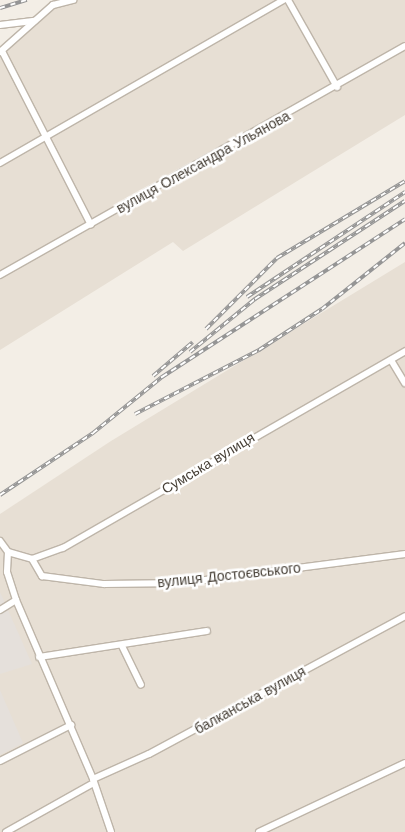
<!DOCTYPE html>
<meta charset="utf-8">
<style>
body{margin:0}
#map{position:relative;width:405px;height:832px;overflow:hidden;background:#f3eee6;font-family:"Work Sans",sans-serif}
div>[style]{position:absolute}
.residential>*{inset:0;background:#e7dfd4}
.industrial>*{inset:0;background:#e5e0db}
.roads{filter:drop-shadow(1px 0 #beb5a9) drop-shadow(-1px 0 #beb5a9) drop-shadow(0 1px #beb5a9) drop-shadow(0 -1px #beb5a9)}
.minor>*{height:6px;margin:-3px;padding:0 3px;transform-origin:3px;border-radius:3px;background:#fff}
.rail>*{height:4px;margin-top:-2px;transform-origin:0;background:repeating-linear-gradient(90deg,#fff 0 5.5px,#959595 0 11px);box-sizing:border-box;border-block:1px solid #959595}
span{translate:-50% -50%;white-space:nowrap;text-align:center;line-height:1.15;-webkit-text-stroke:5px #fff;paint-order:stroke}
.street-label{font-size:14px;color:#453e35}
</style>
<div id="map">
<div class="residential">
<i style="clip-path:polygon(78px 0,405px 0,405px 115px,183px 251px,173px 242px,0 350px,0 53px,53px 6px)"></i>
<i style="clip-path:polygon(405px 262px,405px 832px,0 832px,0 514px,111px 441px)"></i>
</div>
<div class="industrial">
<i style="clip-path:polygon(0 592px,32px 664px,0 674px)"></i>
<i style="clip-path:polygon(0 690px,23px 743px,0 755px)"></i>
</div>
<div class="roads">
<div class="minor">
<i style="left:288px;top:0;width:100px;rotate:60.6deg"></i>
<i style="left:0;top:25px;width:35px;rotate:-7deg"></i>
<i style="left:2px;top:51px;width:195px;rotate:62.9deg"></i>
<i style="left:0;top:52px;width:71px;rotate:-41.6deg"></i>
<i style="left:53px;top:5px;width:21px;rotate:-14deg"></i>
<i style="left:0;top:163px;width:327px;rotate:-29.9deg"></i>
<i style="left:0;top:275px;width:465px;rotate:-29.5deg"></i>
<i style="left:391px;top:360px;width:27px;rotate:59deg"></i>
<i style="left:0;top:541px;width:14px;rotate:54deg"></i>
<i style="left:8px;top:552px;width:20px;rotate:93deg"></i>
<i style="left:7px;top:572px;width:29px;rotate:72deg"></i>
<i style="left:16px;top:600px;width:195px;rotate:66.7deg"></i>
<i style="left:93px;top:779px;width:56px;rotate:71.2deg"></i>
<i style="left:8px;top:552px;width:25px;rotate:16deg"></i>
<i style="left:32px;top:559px;width:33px;rotate:-20deg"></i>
<i style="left:63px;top:548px;width:395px;rotate:-29.9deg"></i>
<i style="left:32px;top:559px;width:20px;rotate:60deg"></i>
<i style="left:42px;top:576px;width:63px;rotate:7.4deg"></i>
<i style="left:104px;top:584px;width:78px;rotate:-0.7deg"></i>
<i style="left:182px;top:583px;width:225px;rotate:-7.4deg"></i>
<i style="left:0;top:610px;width:19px;rotate:-32deg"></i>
<i style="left:122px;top:646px;width:43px;rotate:64deg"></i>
<i style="left:39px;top:657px;width:170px;rotate:-8.8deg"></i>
<i style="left:0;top:761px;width:80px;rotate:-26.9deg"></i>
<i style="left:93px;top:779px;width:61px;rotate:-24.1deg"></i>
<i style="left:149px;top:754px;width:291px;rotate:-28.3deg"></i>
<i style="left:6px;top:832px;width:98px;rotate:-29.2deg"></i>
<i style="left:259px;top:832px;width:161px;rotate:-25.3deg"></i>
</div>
</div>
<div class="rail">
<i style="left:0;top:8px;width:28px;rotate:-17deg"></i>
<i style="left:247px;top:297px;width:190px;rotate:-33.6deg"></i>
<i style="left:206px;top:329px;width:100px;rotate:-45deg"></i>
<i style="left:277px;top:258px;width:149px;rotate:-31deg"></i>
<i style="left:190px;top:352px;width:84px;rotate:-39.2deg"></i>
<i style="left:255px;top:299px;width:179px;rotate:-33.2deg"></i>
<i style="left:153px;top:376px;width:52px;rotate:-40.4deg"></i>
<i style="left:135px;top:414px;width:140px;rotate:-27.3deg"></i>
<i style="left:259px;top:350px;width:75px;rotate:-33.1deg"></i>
<i style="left:322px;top:309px;width:106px;rotate:-38.5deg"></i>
<i style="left:0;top:495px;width:112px;rotate:-33.7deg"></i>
<i style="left:93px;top:433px;width:89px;rotate:-39.1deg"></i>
<i style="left:162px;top:377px;width:290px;rotate:-33deg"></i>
</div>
<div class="street-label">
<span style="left:203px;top:162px;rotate:-29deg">вулиця Олександра Ульянова</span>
<span style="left:208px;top:463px;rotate:-31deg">Сумська вулиця</span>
<span style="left:229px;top:575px;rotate:-6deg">вулиця Достоєвського</span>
<span style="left:250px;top:700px;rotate:-29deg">балканська вулиця</span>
</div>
</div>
